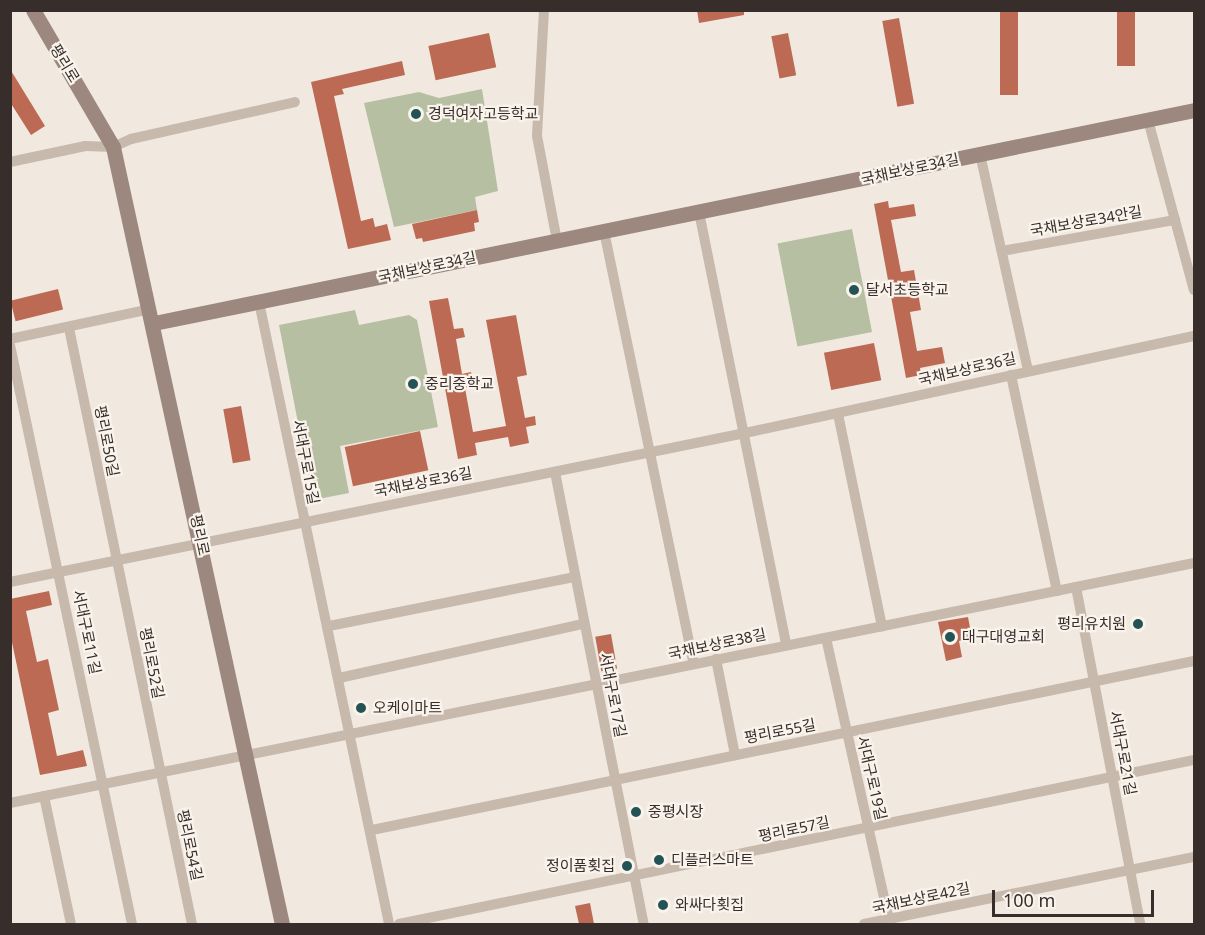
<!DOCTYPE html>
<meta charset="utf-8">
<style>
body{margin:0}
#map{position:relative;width:1205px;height:935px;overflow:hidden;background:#f1e9e0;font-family:"Noto Sans","Noto Sans KR",sans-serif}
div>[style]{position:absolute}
.green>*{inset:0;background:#b6bfa1;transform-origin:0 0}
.building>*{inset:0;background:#bc6a54;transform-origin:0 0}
.minor>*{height:10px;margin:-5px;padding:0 5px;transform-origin:5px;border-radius:5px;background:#c8b9ad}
.secondary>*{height:15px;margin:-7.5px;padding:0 7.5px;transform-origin:7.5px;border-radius:7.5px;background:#9c887e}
.dots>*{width:16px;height:16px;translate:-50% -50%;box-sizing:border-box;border:3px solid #f9f3ec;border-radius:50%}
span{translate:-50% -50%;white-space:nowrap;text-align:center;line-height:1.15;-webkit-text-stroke:4.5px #f9f3ec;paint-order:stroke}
.street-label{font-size:15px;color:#372e2b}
.poi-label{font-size:15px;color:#372e2b}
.left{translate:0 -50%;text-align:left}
.right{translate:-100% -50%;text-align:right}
.frame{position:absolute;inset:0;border:12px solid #372e2b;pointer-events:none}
.scale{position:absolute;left:992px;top:890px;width:162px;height:27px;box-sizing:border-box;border:3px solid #372e2b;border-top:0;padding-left:8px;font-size:18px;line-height:21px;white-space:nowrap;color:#372e2b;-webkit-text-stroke:4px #f9f3ec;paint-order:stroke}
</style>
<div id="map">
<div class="green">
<i style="clip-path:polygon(482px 89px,498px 191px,475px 197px,477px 210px,394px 227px,364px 103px,419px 92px,439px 98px)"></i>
<i style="left:852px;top:229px;width:105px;height:76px;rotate:79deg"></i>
<i style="clip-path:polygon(355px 310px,359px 325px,409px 315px,417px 320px,438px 427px,340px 446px,349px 493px,313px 500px,279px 325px)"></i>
</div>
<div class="building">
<i style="clip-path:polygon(697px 10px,744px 10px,744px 15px,699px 23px)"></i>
<i style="left:1000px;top:10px;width:18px;height:85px"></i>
<i style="left:1117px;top:10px;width:18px;height:56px"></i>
<i style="left:899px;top:18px;width:87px;height:17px;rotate:80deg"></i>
<i style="left:489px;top:33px;width:35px;height:62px;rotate:78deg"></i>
<i style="left:788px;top:33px;width:43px;height:17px;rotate:79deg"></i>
<i style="clip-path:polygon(402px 61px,405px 75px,342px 89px,344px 94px,334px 96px,361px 221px,373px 218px,375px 227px,387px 224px,391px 240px,348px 249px,311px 82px)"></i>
<i style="clip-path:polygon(10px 69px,45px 126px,31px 135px,10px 102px)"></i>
<i style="clip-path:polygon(888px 201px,889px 208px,914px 204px,916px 216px,891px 220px,901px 272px,914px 270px,921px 310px,910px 312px,917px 351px,942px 347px,945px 363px,920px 368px,921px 375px,906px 378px,874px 204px)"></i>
<i style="clip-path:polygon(477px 210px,479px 222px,474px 223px,475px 231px,423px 242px,422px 238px,416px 239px,412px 224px)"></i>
<i style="left:58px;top:289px;width:21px;height:49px;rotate:76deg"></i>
<i style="clip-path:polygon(448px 298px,454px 329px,463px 328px,465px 337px,456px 339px,462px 374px,471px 372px,474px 386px,465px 388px,473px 432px,506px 426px,486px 320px,516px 315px,527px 375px,517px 377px,525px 418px,535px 416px,536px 425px,526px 427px,529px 443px,510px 447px,508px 437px,475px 443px,477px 455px,458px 459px,429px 301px)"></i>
<i style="left:874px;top:343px;width:38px;height:51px;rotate:79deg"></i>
<i style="left:241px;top:406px;width:55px;height:18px;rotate:80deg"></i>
<i style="left:420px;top:431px;width:40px;height:77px;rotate:78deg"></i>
<i style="clip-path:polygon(49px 591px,52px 605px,26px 611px,37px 662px,48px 659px,59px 710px,48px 713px,57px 756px,83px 750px,87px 766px,40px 775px,10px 633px,10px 599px)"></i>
<i style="clip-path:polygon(968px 617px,972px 638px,959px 641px,962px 657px,946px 661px,938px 622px)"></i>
<i style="left:611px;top:634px;width:35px;height:16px;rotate:80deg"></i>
<i style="clip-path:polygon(590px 903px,594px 924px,579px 924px,575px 906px)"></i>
</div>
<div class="minor">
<i style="left:544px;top:10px;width:126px;rotate:93.2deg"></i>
<i style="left:537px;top:136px;width:107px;rotate:79.2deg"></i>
<i style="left:1148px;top:120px;width:176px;rotate:74.9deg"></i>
<i style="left:980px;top:154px;width:222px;rotate:77.5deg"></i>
<i style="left:10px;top:162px;width:77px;rotate:-12deg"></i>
<i style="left:85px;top:146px;width:28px;rotate:2deg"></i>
<i style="left:113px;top:147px;width:20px;rotate:-24deg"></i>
<i style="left:131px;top:139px;width:168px;rotate:-12.7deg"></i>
<i style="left:699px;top:212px;width:442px;rotate:78.6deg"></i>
<i style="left:604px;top:231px;width:442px;rotate:78.3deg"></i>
<i style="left:1002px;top:251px;width:176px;rotate:-10.2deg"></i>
<i style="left:259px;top:302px;width:635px;rotate:78.19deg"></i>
<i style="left:69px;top:328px;width:609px;rotate:78.34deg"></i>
<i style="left:10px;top:339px;width:143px;rotate:-12.1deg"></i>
<i style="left:10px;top:345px;width:592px;rotate:78.1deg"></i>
<i style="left:1011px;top:375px;width:221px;rotate:78deg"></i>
<i style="left:838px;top:414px;width:217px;rotate:78.3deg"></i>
<i style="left:555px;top:472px;width:461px;rotate:78.9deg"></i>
<i style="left:10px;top:582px;width:750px;rotate:-11.46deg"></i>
<i style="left:745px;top:433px;width:459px;rotate:-12.2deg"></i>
<i style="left:1076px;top:587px;width:343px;rotate:79.2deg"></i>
<i style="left:329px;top:626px;width:251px;rotate:-11.3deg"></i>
<i style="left:826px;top:638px;width:293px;rotate:77.4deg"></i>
<i style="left:716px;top:659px;width:98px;rotate:78.8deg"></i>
<i style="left:339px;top:678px;width:250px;rotate:-12.5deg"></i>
<i style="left:44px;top:796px;width:131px;rotate:78.1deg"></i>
<i style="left:10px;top:803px;width:1208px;rotate:-11.46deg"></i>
<i style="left:372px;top:830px;width:839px;rotate:-11.62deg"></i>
<i style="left:399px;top:924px;width:812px;rotate:-11.66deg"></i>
<i style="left:864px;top:924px;width:337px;rotate:-11.5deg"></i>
</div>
<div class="secondary">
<i style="left:33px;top:10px;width:159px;rotate:59.7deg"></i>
<i style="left:113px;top:147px;width:795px;rotate:77.73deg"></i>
<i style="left:154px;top:323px;width:1062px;rotate:-11.57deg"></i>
</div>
<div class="dots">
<i style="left:416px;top:114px;background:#245356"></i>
<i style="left:854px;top:290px;background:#245356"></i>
<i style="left:413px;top:384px;background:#245356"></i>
<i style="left:1138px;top:624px;background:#245356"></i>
<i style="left:950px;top:637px;background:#245356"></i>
<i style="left:361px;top:708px;background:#245356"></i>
<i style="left:636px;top:812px;background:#245356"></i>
<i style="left:659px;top:860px;background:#245356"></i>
<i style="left:627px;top:866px;background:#245356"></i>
<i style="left:663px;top:905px;background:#245356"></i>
</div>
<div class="street-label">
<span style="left:65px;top:63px;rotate:59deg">평리로</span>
<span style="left:910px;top:169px;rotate:-12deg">국채보상로34길</span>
<span style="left:1086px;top:221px;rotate:-10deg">국채보상로34안길</span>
<span style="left:427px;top:267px;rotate:-12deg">국채보상로34길</span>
<span style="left:967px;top:369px;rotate:-13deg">국채보상로36길</span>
<span style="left:107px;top:441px;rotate:79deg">평리로50길</span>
<span style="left:306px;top:462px;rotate:79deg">서대구로15길</span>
<span style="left:423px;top:482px;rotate:-11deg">국채보상로36길</span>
<span style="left:200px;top:535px;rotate:78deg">평리로</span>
<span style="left:87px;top:632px;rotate:78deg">서대구로11길</span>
<span style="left:717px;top:644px;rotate:-12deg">국채보상로38길</span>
<span style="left:152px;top:663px;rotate:79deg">평리로52길</span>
<span style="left:613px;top:695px;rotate:79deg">서대구로17길</span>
<span style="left:780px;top:731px;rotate:-11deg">평리로55길</span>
<span style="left:1123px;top:753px;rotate:79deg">서대구로21길</span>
<span style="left:872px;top:778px;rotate:77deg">서대구로19길</span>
<span style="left:794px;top:829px;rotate:-12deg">평리로57길</span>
<span style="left:190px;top:845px;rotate:78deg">평리로54길</span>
<span style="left:921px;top:898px;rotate:-12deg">국채보상로42길</span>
</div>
<div class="poi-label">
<span class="left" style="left:428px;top:114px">경덕여자고등학교</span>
<span class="left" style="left:866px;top:290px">달서초등학교</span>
<span class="left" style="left:425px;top:384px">중리중학교</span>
<span class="right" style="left:1126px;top:624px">평리유치원</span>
<span class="left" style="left:962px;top:637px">대구대영교회</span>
<span class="left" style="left:373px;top:708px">오케이마트</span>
<span class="left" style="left:648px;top:812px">중평시장</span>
<span class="left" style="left:671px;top:860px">디플러스마트</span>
<span class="right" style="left:615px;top:866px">정이품횟집</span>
<span class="left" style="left:675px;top:905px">와싸다횟집</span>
</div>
<div class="frame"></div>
<div class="scale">100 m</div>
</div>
